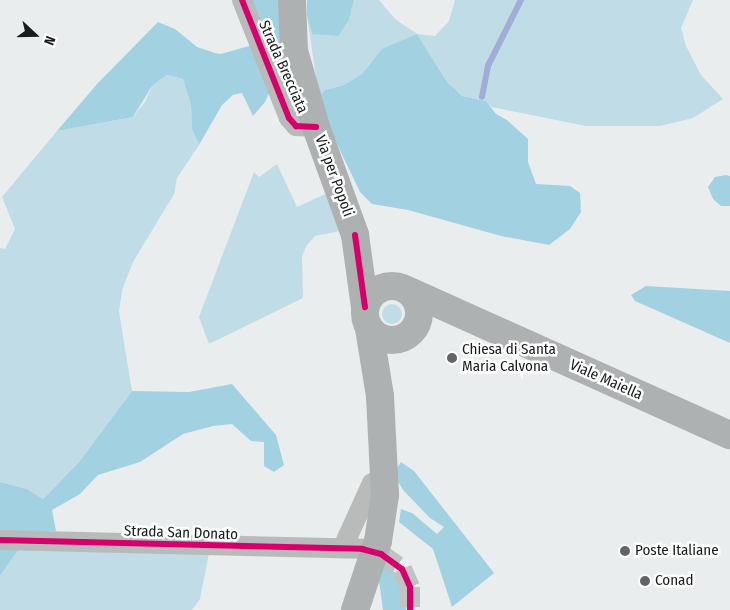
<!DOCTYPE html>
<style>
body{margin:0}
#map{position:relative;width:730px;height:610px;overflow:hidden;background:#e9edee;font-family:"Fira Sans Condensed",sans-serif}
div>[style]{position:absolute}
.green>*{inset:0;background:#bfdce7}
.round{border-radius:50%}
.forest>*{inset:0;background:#a2d2e2}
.stream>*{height:5.5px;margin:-2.75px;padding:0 2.75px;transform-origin:2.75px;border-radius:2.75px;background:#a0add8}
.street-tunnel>*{height:20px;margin-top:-10px;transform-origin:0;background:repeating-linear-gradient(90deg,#bfc3c4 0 20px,transparent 0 30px)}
.street>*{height:20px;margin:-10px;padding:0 10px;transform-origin:10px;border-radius:10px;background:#b9baba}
.secondary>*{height:28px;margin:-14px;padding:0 14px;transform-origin:14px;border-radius:14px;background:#aeb1b1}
.secondary>.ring{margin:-14px;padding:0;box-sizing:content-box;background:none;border:28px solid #aeb1b1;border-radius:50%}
.cycleway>*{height:6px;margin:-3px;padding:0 3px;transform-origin:3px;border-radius:3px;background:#d6006c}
.dots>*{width:14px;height:14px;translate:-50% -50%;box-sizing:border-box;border:2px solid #fff;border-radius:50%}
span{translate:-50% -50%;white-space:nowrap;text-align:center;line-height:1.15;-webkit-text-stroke:5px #fff;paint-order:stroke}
.street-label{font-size:15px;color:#191b1c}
.poi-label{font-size:15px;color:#191b1c}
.left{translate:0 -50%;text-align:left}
.north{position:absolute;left:10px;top:10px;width:50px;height:50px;-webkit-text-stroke:4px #fff;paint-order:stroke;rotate:111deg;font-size:14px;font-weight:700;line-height:20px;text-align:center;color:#191b1c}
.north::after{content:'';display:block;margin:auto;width:18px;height:22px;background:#191b1c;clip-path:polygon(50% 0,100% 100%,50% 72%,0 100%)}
</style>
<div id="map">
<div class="green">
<i style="clip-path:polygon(354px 0,379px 0,395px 19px,417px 34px,435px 36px,449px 21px,455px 0,693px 0,681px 28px,686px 46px,701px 75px,723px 99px,693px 118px,660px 126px,586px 126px,492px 107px,486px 101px,462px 96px,447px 82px,417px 34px,370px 63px,363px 74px,344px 85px,325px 90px,319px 97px,307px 16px,312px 34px,349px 20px)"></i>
<i style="clip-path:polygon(167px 75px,183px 79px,191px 105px,192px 129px,199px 145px,177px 178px,174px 194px,133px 262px,122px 290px,119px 312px,132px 391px,79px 462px,43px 499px,27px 489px,0 482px,0 248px,5px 249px,15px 229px,2px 197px,57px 131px,133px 117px,145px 102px,152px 86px)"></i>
<i style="clip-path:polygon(277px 164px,297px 207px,332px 191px,345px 230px,315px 236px,307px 245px,302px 256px,303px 298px,209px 344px,199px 317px,254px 172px,259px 177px)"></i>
<i class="round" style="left:382px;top:304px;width:20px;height:20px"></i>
<i style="clip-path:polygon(18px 550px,209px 553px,200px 599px,192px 610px,0 610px,0 576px)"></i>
</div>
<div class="forest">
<i style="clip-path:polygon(252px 0,283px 0,289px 83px,284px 82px)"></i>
<i style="clip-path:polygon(307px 0,354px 0,349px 20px,338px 36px,312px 34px,307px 16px)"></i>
<i style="clip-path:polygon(158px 22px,175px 29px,197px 47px,215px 53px,221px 54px,252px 45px,270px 91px,265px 102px,253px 116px,242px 93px,233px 95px,222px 105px,199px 145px,192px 129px,191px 105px,183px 79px,167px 75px,152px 86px,133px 117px,57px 131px,97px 84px)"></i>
<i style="clip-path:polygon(417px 34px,447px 82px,462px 96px,486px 101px,496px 114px,507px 120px,528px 139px,528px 162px,536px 184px,570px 186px,580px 193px,581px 212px,570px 229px,549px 245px,501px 236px,408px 210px,372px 204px,360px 192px,324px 117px,319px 97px,325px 90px,344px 85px,362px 74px,382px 49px)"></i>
<i style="clip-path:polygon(726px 175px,730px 176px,730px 206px,721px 206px,713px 199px,708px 187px,715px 177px)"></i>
<i style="clip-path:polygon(646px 286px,730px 291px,730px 343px,635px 301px,631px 295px)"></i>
<i style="clip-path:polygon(232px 384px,276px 435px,284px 465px,274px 472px,264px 466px,264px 442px,251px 441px,232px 424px,213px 426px,183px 434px,140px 462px,98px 475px,80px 494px,52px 510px,56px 531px,0 533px,0 482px,27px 489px,43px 499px,79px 462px,132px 391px,189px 392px)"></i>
<i style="clip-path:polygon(401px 462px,414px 471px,494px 573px,452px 607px,433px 549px,399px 522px,401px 509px,412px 513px,437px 534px,444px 527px,430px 518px,403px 490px,397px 480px,397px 468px)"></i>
<i style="clip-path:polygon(0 547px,18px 550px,0 576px)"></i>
<i style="clip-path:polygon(384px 565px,401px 576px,407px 596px,406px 610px,383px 610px,379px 581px)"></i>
</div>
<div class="stream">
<i style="left:482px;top:97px;width:32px;rotate:-79deg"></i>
<i style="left:488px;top:66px;width:74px;rotate:-63.4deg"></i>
</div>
<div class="street-tunnel">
<i style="left:363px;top:549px;width:19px;rotate:16deg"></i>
<i style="left:381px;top:554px;width:26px;rotate:36deg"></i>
<i style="left:402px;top:569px;width:20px;rotate:66deg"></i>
<i style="left:410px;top:587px;width:23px;rotate:90deg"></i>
</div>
<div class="street">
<i style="left:242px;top:0;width:127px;rotate:68.3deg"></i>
<i style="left:289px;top:118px;width:11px;rotate:49deg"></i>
<i style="left:296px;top:126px;width:20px;rotate:3deg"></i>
<i style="left:0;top:540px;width:362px;rotate:1.4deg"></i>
<i style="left:343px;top:547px;width:70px;rotate:-65.6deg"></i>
<i style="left:372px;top:483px;width:14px;rotate:-21deg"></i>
</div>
<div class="secondary">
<i style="left:292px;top:0;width:51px;rotate:87.8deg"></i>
<i style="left:294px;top:51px;width:79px;rotate:73.9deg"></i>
<i style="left:316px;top:127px;width:115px;rotate:70.1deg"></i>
<i style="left:355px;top:235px;width:73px;rotate:82.1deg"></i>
<i class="ring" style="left:365px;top:286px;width:26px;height:26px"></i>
<i style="left:407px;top:290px;width:354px;rotate:24.2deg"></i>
<i style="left:355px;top:610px;width:73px;rotate:-71.6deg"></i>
<i style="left:378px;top:541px;width:47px;rotate:-81.3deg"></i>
<i style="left:385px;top:495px;width:99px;rotate:-92.9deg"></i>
<i style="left:380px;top:396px;width:69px;rotate:-99.2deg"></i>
</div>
<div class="cycleway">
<i style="left:242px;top:0;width:127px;rotate:68.3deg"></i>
<i style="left:289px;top:118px;width:11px;rotate:49deg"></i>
<i style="left:296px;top:126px;width:20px;rotate:3deg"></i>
<i style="left:355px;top:235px;width:73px;rotate:82.1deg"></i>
<i style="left:0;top:540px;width:362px;rotate:1.4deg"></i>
<i style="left:362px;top:549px;width:20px;rotate:15deg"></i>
<i style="left:381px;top:554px;width:26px;rotate:36deg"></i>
<i style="left:402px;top:569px;width:20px;rotate:66deg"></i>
<i style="left:410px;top:587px;width:23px;rotate:90deg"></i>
</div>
<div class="dots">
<i style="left:452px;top:358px;background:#626466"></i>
<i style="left:625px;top:551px;background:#626466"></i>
<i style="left:645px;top:581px;background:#626466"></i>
</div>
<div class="street-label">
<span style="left:283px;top:67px;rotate:66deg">Strada Brecciata</span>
<span style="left:334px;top:176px;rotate:70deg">Via per Popoli</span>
<span style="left:606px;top:380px;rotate:24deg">Viale Maiella</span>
<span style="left:181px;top:533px;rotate:2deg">Strada San Donato</span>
</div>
<div class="poi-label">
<span class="left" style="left:462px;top:358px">Chiesa di Santa<br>Maria Calvona</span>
<span class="left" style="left:635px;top:551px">Poste Italiane</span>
<span class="left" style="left:655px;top:581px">Conad</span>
</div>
<div class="north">N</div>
</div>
